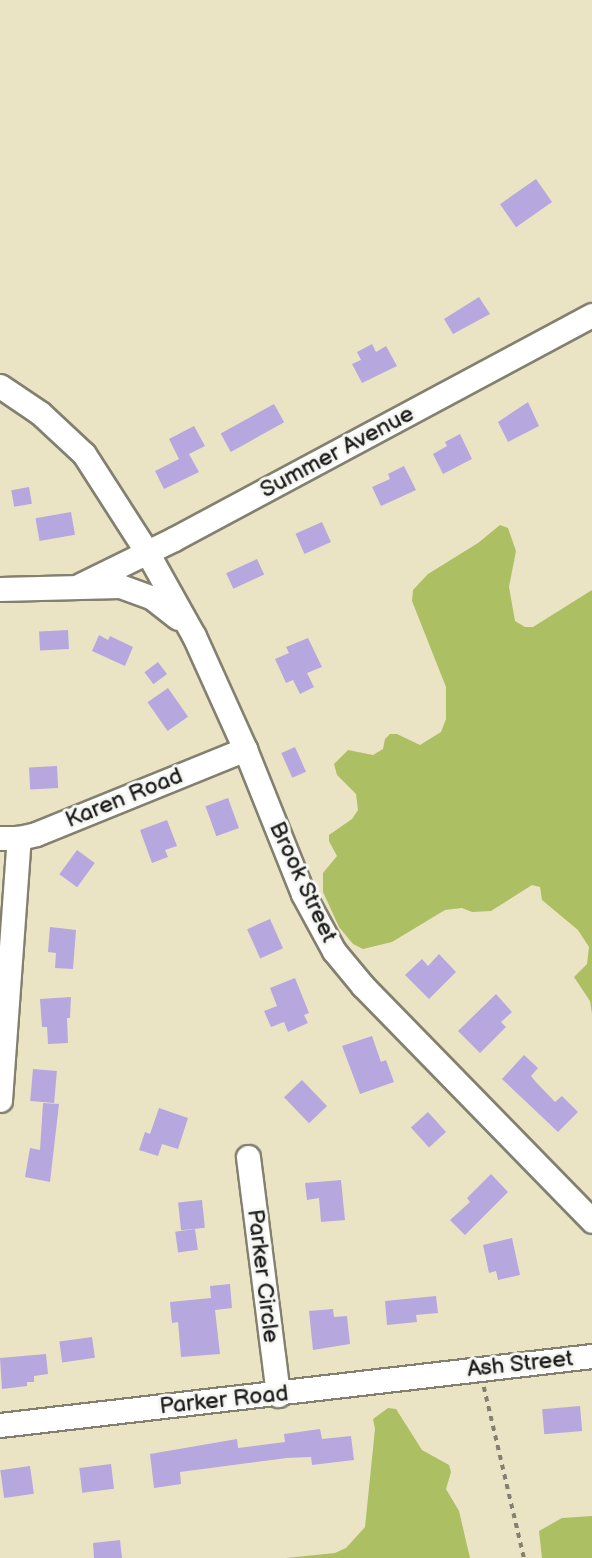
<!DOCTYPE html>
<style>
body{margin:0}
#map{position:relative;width:592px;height:1558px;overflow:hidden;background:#eae4c5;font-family:"Balsamiq Sans",sans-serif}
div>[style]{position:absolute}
.green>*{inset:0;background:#acbf63}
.building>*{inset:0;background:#b7a7df;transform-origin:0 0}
.path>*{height:3.5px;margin-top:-1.75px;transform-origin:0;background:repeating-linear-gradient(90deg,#838070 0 5px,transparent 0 10px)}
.roads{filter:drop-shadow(2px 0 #838070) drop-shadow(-2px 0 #838070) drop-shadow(0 2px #838070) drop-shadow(0 -2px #838070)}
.minor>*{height:23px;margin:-11.5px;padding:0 11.5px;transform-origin:11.5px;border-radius:11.5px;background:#fff}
span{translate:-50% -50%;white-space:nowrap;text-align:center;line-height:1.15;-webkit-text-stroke:6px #f6f6f2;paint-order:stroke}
.street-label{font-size:23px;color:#1c1c1c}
</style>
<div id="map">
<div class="green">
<i style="clip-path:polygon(500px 525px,508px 528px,516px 551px,509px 587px,515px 621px,525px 627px,533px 627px,592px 590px,592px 1014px,590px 1001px,574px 977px,587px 964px,589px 947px,578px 930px,542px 900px,540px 887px,532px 885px,491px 911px,472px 912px,462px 908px,445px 910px,392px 942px,363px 949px,353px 944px,339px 927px,323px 892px,323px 873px,337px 856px,329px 841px,329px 835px,352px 819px,358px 810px,356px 794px,337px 775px,334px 764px,348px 750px,373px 755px,383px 749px,385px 739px,390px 734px,397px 734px,420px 745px,441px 732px,446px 719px,446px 687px,412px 601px,413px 590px,428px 574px,478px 543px)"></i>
<i style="clip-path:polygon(388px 1408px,396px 1409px,422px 1450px,449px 1465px,451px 1472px,446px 1489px,459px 1511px,470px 1558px,286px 1558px,335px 1553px,346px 1548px,365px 1527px,375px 1429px,373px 1419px)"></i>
<i style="clip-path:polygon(592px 1516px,592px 1558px,542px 1558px,539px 1531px,562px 1518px)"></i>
</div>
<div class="building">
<i style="left:536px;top:179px;width:28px;height:44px;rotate:55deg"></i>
<i style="clip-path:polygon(479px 297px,490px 314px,453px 334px,444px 319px)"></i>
<i style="clip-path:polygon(372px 344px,376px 352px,386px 346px,397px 366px,362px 383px,352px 364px,361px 360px,357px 352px)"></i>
<i style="clip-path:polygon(528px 402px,539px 426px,508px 442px,498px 422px)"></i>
<i style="left:274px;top:404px;width:21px;height:61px;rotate:61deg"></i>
<i style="clip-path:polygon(194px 426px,205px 446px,189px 454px,199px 472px,164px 489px,155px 471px,179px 459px,169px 439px)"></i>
<i style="clip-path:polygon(460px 434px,472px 459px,443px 474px,433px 454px,447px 446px,445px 442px)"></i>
<i style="clip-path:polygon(404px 466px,416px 490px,381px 506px,372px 487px,390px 479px,388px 474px)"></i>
<i style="left:29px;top:487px;width:17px;height:18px;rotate:80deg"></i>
<i style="left:71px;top:512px;width:23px;height:36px;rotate:80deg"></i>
<i style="left:322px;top:522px;width:22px;height:29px;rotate:66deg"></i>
<i style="left:257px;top:559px;width:17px;height:34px;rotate:65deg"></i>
<i style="left:68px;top:630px;width:19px;height:29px;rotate:87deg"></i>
<i style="clip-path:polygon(99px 635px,108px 640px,110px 636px,133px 647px,125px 666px,92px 651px)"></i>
<i style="clip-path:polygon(308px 638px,322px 667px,307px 673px,314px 687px,300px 694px,293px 680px,286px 683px,275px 659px,289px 653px,286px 647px)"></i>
<i style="left:158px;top:662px;width:15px;height:17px;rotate:53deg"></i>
<i style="left:168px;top:688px;width:35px;height:25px;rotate:55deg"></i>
<i style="left:295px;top:747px;width:27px;height:15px;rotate:66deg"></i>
<i style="left:57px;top:766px;width:22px;height:28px;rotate:87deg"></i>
<i style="left:228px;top:798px;width:32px;height:24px;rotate:70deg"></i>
<i style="clip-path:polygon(167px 820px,177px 846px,165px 850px,168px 857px,152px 863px,140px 830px)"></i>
<i style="left:77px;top:850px;width:22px;height:30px;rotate:36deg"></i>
<i style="left:270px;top:919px;width:32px;height:25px;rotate:66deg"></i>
<i style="clip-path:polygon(50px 927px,76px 930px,73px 969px,55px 968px,56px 953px,48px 952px)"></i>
<i style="clip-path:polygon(439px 954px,456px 972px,429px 999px,405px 975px,422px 959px,428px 966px)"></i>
<i style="clip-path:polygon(295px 978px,309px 1013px,304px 1015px,308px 1023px,288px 1032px,284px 1022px,271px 1027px,264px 1011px,277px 1006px,270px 988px)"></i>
<i style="clip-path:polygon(496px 994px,512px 1012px,501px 1022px,506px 1027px,480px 1053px,458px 1031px)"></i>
<i style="clip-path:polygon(71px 997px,70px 1018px,67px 1018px,68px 1043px,48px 1044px,47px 1027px,42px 1027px,40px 999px)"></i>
<i style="clip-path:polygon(372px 1036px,381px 1062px,386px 1060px,394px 1082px,360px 1094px,342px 1046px)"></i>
<i style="clip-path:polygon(524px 1055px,538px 1068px,531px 1076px,535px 1081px,555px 1102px,562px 1096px,578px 1112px,558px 1132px,502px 1079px)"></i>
<i style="left:33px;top:1069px;width:24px;height:32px;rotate:5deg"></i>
<i style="left:302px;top:1080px;width:36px;height:25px;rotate:46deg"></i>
<i style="clip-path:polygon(43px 1103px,59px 1104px,50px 1182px,25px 1177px,30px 1148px,40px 1150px)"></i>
<i style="clip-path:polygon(159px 1108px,188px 1118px,178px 1149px,162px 1144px,158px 1156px,139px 1150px,145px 1132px,150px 1134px)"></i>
<i style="left:428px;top:1112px;width:27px;height:23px;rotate:48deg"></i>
<i style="clip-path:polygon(491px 1174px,508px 1192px,465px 1235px,450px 1220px,470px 1202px,467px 1198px)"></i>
<i style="clip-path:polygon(341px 1180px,345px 1220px,321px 1222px,319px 1198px,307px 1200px,305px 1183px)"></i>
<i style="left:202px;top:1200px;width:28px;height:24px;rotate:84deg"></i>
<i style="left:195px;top:1229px;width:21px;height:20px;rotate:82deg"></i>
<i style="clip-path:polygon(512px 1238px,520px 1275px,498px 1280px,496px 1271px,489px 1273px,483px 1245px)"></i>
<i style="clip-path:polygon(230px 1284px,232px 1308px,215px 1310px,220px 1354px,181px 1357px,178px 1322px,172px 1323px,170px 1302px,211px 1298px,210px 1286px)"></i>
<i style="clip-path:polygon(436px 1296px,438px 1313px,416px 1315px,417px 1322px,387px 1325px,385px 1301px)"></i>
<i style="clip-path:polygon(333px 1309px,334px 1317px,347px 1316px,350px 1344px,313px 1350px,309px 1311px)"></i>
<i style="left:92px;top:1337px;width:21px;height:33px;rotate:82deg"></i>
<i style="clip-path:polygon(46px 1354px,48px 1374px,34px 1376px,34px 1382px,27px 1382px,27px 1386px,2px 1389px,0 1358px)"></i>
<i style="left:580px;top:1406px;width:25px;height:38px;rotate:85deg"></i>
<i style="clip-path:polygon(320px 1429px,322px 1439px,351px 1436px,354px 1460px,312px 1465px,311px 1457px,287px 1458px,180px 1472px,181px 1484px,154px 1488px,150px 1454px,237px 1439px,238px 1448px,285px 1442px,284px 1434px)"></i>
<i style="left:111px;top:1464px;width:25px;height:32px;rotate:83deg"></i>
<i style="left:30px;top:1466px;width:28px;height:30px;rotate:82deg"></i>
<i style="clip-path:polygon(120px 1540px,122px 1558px,94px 1558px,93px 1543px)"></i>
</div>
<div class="path">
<i style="left:484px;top:1387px;width:176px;rotate:76.8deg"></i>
</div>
<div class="roads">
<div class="minor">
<i style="left:0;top:386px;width:48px;rotate:34deg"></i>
<i style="left:40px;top:413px;width:60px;rotate:43deg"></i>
<i style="left:84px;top:454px;width:117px;rotate:57.3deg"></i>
<i style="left:147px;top:552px;width:96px;rotate:60.8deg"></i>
<i style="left:194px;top:636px;width:124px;rotate:65.7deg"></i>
<i style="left:245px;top:749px;width:156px;rotate:68.2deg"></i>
<i style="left:303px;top:894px;width:65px;rotate:61.5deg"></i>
<i style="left:334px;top:951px;width:45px;rotate:50.4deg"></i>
<i style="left:363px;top:986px;width:328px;rotate:45.7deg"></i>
<i style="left:80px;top:585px;width:105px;rotate:-26.1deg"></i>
<i style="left:174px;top:539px;width:474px;rotate:-28.2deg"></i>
<i style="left:0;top:589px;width:120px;rotate:-1.4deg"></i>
<i style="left:120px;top:586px;width:33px;rotate:20deg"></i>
<i style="left:151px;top:597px;width:34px;rotate:38deg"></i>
<i style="left:0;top:838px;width:19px"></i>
<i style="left:19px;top:838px;width:17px;rotate:-13deg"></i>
<i style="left:36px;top:834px;width:226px;rotate:-22.1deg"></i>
<i style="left:0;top:1100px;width:263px;rotate:-85.9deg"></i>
<i style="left:248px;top:1157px;width:240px;rotate:82.8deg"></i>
<i style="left:0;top:1425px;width:596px;rotate:-6.65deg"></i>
</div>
</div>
<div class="street-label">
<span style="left:337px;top:452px;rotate:-28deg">Summer Avenue</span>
<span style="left:124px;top:798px;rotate:-22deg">Karen Road</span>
<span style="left:303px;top:882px;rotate:65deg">Brook Street</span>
<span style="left:263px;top:1276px;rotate:83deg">Parker Circle</span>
<span style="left:520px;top:1364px;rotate:-6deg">Ash Street</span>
<span style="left:224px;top:1400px;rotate:-6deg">Parker Road</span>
</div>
</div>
